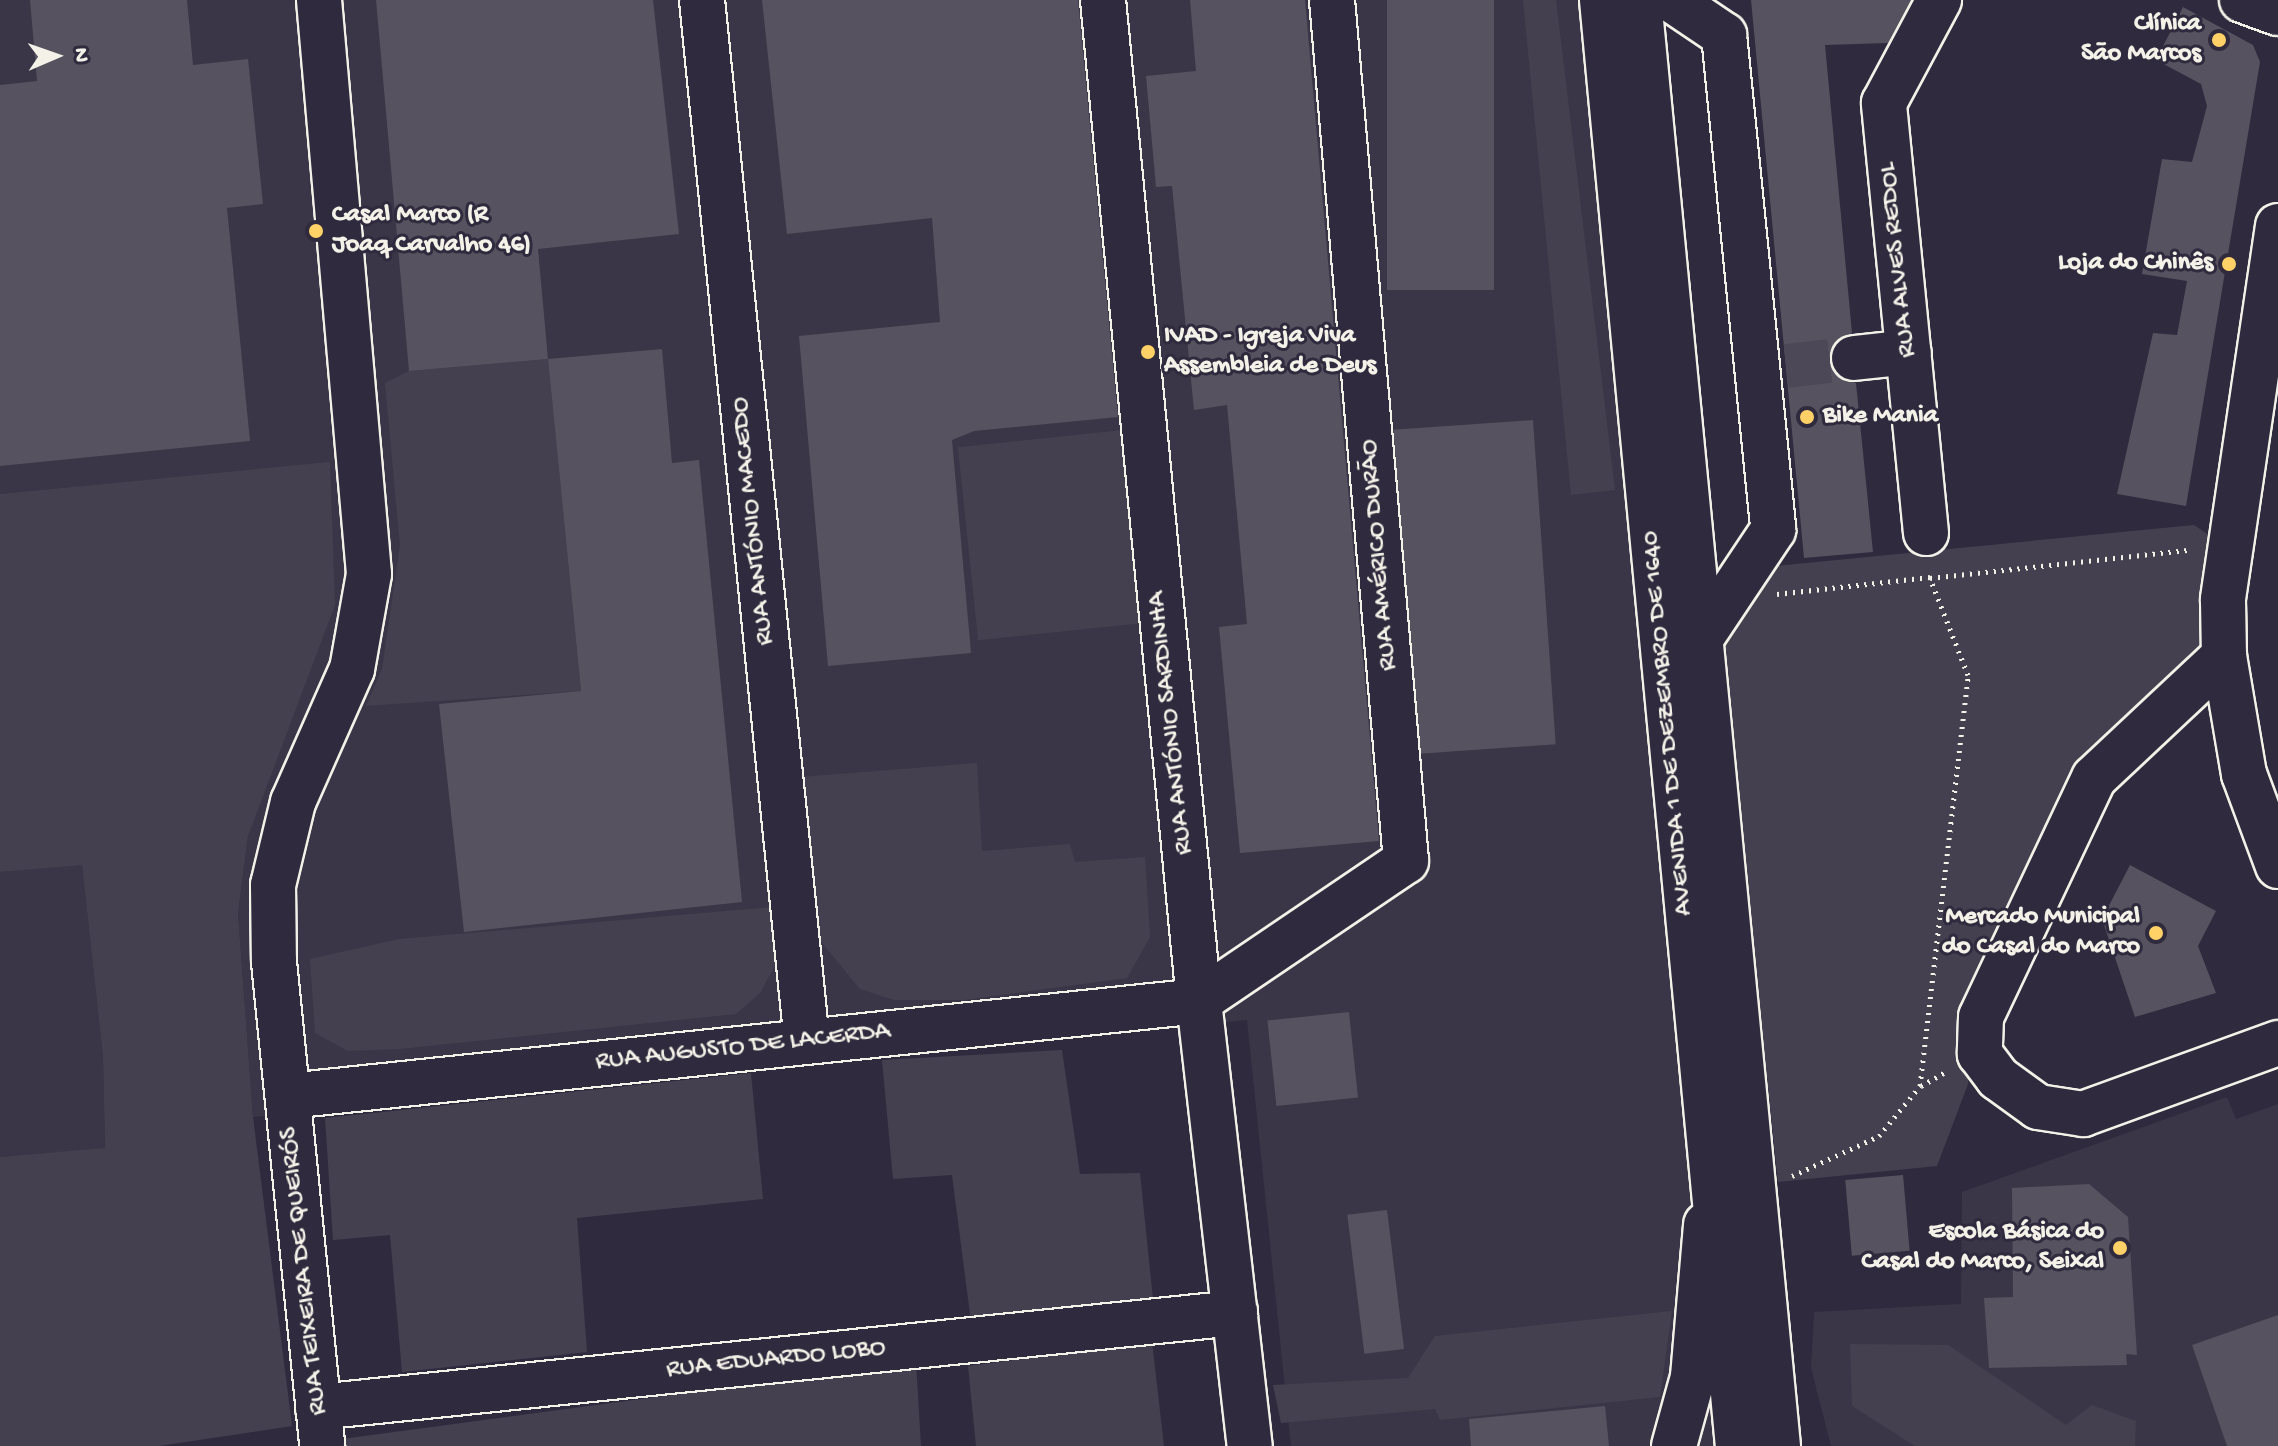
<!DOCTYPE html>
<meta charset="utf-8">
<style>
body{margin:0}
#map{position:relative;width:2278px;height:1446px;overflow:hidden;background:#2f2a3d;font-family:"Gochi Hand",sans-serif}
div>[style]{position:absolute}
.built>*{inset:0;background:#3b3647}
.green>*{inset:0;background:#454050;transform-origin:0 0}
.building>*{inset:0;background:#56525f;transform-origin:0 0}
.minor-tunnel>*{height:44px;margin-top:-22px;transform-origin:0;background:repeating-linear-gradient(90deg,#4d4857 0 44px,transparent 0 66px)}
.path>*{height:5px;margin-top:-2.5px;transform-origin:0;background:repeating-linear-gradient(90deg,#f4f1e8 0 2px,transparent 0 8px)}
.roads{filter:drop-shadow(2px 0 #f4f1e8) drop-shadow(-2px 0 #f4f1e8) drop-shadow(0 2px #f4f1e8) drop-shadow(0 -2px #f4f1e8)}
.minor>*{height:44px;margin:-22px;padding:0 22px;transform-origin:22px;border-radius:22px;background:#2f2a3d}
.major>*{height:44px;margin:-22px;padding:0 22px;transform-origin:22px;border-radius:22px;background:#2f2a3d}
.dots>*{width:22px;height:22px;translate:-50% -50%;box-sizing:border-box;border:4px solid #2f2a3d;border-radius:50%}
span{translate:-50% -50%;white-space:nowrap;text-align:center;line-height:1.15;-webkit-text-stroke:6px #2f2a3d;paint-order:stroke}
.poi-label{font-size:26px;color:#f4f1e8;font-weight:700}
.right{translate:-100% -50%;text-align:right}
.left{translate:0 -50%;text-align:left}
.street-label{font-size:26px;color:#f4f1e8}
.north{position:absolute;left:16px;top:16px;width:80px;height:80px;-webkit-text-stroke:6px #2f2a3d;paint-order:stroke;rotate:88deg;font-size:22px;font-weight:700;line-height:32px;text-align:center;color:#f4f1e8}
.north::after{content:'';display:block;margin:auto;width:28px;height:36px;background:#f4f1e8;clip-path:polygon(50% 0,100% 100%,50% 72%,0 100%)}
</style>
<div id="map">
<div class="built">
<i style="clip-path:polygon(0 0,1618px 0,1756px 1446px,1291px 1446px,1247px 1020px,253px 1117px,238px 913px,248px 836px,330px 463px,0 494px)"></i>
<i style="clip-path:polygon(82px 864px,103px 1057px,105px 1149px,0 1157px,0 872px)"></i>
<i style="clip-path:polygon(2227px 1097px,2236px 1119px,2278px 1104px,2278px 1446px,1831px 1446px,1811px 1368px,1814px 1312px,1961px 1304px,1962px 1192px)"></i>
</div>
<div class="green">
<i style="clip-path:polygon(1523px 0,1556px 0,1615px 490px,1571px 495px)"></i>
<i style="clip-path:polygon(548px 359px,581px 691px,366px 706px,382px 669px,400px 545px,385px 383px,409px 371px)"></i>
<i style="left:1123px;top:430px;width:194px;height:166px;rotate:84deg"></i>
<i style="clip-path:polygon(330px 462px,335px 605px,248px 836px,238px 913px,253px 1117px,292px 1426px,159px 1446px,0 1446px,0 1157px,105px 1148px,103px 1057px,82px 865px,0 872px,0 494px)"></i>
<i style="clip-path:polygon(2194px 525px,2209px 535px,2204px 659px,2086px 770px,1969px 1026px,1968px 1084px,1937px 1166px,1778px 1182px,1720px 626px,1775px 566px)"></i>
<i style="clip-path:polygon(977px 763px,982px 851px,1070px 844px,1075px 862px,1145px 857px,1150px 937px,1127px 978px,964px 1000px,894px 1000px,860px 989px,818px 938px,801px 777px)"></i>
<i style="clip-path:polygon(772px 907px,777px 962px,760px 993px,736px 1014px,399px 1049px,348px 1051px,315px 1033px,310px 959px,399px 939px)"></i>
<i style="clip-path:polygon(1062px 1050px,1080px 1174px,1140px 1173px,1153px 1299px,971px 1322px,952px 1175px,893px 1179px,882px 1060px)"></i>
<i style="clip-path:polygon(751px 1073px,763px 1199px,577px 1218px,587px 1352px,402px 1372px,390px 1235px,333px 1240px,325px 1118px)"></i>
<i style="clip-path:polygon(1672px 1311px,1660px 1397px,1440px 1420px,1435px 1409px,1281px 1423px,1273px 1385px,1408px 1378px,1435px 1336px)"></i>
<i style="clip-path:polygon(1152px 1342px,1164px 1446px,976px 1446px,968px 1366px)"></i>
<i style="clip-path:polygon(1850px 1344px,1948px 1345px,2066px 1425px,2092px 1405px,2136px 1421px,2135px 1446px,1915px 1446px,1852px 1406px)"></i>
<i style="clip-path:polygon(916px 1362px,921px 1446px,343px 1446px,342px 1439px)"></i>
</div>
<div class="building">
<i style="clip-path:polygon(30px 0,187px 0,193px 65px,248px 59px,263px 204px,227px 208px,250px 441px,0 466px,0 85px,37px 81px)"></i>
<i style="clip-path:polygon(376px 0,653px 0,679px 234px,538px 249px,548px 359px,409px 371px)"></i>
<i style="clip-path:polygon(762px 0,1078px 0,1118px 417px,974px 431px,952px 440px,971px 653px,828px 666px,799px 336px,940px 322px,932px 218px,787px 234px)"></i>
<i style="clip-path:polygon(1190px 0,1305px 0,1379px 841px,1240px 853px,1219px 627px,1247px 624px,1227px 405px,1194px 410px,1172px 186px,1156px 187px,1146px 76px,1196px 71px)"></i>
<i style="left:1387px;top:0;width:107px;height:290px"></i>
<i style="clip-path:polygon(1751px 0,1911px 0,1888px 43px,1825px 45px,1852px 333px,1839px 338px,1829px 360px,1834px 373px,1856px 383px,1873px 552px,1804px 558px)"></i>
<i style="clip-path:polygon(2183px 7px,2253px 45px,2260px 62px,2186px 506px,2117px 494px,2153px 333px,2177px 335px,2187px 281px,2142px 274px,2162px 159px,2192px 162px,2207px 106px,2201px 84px,2156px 60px)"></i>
<i style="clip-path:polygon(662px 349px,672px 463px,699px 460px,742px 902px,464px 932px,439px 704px,581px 691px,548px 359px)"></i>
<i style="left:1533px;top:420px;width:325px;height:140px;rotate:86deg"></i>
<i style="clip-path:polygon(2130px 865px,2216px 911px,2198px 946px,2216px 993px,2135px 1017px,2102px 919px)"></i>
<i style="left:1349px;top:1012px;width:86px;height:82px;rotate:84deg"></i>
<i style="left:1903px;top:1175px;width:76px;height:58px;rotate:85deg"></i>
<i style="clip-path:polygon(2089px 1184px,2128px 1217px,2137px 1355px,2126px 1354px,2127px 1365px,1989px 1368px,1984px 1298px,2013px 1297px,2012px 1188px)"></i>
<i style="left:1387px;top:1210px;width:140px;height:40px;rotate:83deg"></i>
<i style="clip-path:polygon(2278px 1315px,2278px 1446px,2227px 1446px,2192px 1345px)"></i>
<i style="clip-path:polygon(1605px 1406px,1609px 1446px,1471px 1446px,1469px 1419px)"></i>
</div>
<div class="minor-tunnel">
<i style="left:1786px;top:366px;width:68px;rotate:-6.7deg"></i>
</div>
<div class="path">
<i style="left:1777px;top:594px;width:154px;rotate:-6.3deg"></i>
<i style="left:1921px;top:1086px;width:30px;rotate:-30deg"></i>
<i style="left:1792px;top:1176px;width:96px;rotate:-24.7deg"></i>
<i style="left:1879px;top:1136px;width:65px;rotate:-50.6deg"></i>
<i style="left:1920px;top:1086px;width:414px;rotate:-83.3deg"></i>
<i style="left:1968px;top:675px;width:104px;rotate:-111.4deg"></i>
<i style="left:1930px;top:578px;width:261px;rotate:-6.2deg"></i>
</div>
<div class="roads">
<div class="minor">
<i style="left:319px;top:0;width:576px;rotate:85.02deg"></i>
<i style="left:369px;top:574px;width:97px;rotate:100.1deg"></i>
<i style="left:352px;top:669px;width:145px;rotate:113.9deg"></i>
<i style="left:293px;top:802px;width:85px;rotate:103.5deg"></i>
<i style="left:273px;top:885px;width:77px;rotate:89.3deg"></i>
<i style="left:274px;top:962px;width:486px;rotate:84.3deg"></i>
<i style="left:702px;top:0;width:1047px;rotate:84.25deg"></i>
<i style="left:1103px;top:0;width:1006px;rotate:84.52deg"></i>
<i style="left:1199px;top:1001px;width:448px;rotate:83.5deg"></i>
<i style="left:1672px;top:0;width:63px;rotate:33.9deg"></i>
<i style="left:1724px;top:35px;width:497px;rotate:84.3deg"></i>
<i style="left:1773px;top:530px;width:133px;rotate:123.7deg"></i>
<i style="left:1854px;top:358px;width:55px;rotate:-6.2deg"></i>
<i style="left:1926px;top:533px;width:432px;rotate:-95.6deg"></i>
<i style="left:1884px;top:103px;width:117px;rotate:-61.9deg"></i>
<i style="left:2224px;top:656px;width:178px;rotate:136.8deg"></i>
<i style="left:2094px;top:778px;width:264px;rotate:115.3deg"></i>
<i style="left:1981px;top:1017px;width:37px;rotate:92deg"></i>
<i style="left:1980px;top:1054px;width:30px;rotate:53deg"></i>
<i style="left:1998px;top:1078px;width:49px;rotate:35.9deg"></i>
<i style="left:2038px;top:1107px;width:46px;rotate:8.8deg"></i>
<i style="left:2083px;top:1114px;width:208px;rotate:-20deg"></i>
<i style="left:288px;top:1096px;width:916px;rotate:-5.95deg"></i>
<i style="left:1199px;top:1001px;width:250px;rotate:-34.1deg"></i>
<i style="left:1406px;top:861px;width:864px;rotate:-94.91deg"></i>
<i style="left:318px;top:1407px;width:922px;rotate:-5.85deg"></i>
<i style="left:1674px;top:1446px;width:72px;rotate:-74.6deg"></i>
<i style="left:1693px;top:1377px;width:153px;rotate:-85.1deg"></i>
</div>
<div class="major">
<i style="left:1602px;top:0;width:1452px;rotate:84.63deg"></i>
<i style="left:1639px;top:0;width:1453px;rotate:84.51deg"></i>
<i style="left:2242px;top:0;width:38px;rotate:20deg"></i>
<i style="left:2278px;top:226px;width:378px;rotate:98.4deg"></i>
<i style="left:2223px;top:600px;width:56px;rotate:89deg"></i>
<i style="left:2224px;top:656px;width:120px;rotate:80.4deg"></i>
<i style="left:2244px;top:774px;width:98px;rotate:69.7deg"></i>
</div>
</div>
<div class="dots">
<i style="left:2219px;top:40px;background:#ffd166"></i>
<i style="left:316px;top:231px;background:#ffd166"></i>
<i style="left:2229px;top:264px;background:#ffd166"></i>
<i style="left:1148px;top:352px;background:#ffd166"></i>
<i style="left:1807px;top:417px;background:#ffd166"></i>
<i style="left:2156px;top:933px;background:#ffd166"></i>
<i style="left:2120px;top:1248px;background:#ffd166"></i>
</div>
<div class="poi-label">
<span class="right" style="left:2201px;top:40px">Clínica<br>São Marcos</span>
<span class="left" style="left:332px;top:231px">Casal Marco (R<br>Joaq Carvalho 46)</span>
<span class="right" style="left:2213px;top:264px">Loja do Chinês</span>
<span class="left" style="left:1164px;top:352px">IVAD - Igreja Viva<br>Assembleia de Deus</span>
<span class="left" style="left:1823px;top:417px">Bike Mania</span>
<span class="right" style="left:2140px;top:933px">Mercado Municipal<br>do Casal do Marco</span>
<span class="right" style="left:2104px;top:1248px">Escola Básica do<br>Casal do Marco, Seixal</span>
</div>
<div class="street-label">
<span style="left:1899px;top:260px;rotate:-96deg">RUA ALVES REDOL</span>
<span style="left:754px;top:521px;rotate:-96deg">RUA ANTÓNIO MACEDO</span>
<span style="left:1380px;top:555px;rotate:-95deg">RUA AMÉRICO DURÃO</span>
<span style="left:1172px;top:723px;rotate:-96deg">RUA ANTÓNIO SARDINHA</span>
<span style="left:1669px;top:723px;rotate:-95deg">AVENIDA 1 DE DEZEMBRO DE 1640</span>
<span style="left:743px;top:1048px;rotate:-6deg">RUA AUGUSTO DE LACERDA</span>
<span style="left:305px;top:1271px;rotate:-96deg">RUA TEIXEIRA DE QUEIRÓS</span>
<span style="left:776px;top:1360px;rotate:-6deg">RUA EDUARDO LOBO</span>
</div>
<div class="north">N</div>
</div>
